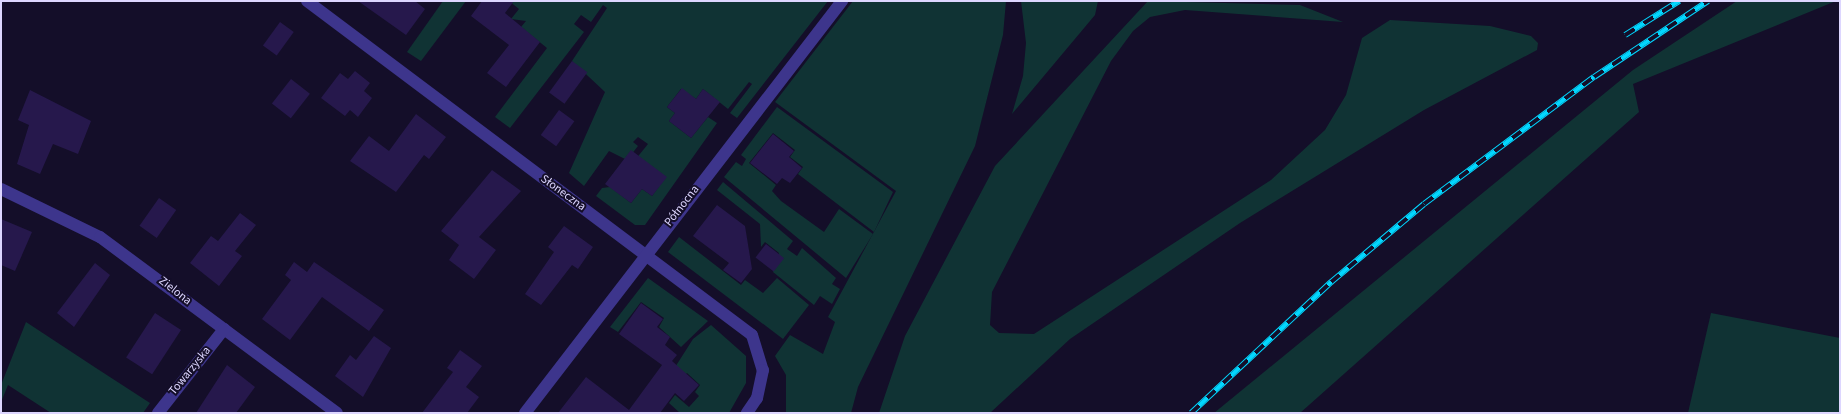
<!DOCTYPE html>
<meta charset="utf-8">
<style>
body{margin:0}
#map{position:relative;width:1841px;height:414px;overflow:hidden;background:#140e29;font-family:"Source Sans 3",sans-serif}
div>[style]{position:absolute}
.green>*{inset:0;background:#103334}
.building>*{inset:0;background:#26184c;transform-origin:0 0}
.minor>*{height:12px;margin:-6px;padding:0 6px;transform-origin:6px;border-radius:6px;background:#3d358c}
.rail>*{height:5.5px;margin-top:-2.75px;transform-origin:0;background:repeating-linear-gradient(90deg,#140e29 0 11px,#02d7ff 0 22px);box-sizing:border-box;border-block:1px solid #02d7ff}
span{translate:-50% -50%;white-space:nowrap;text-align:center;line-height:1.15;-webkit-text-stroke:4px #140e29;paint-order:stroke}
.street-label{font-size:12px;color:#ddd6ff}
.frame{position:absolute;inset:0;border:2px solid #ddd6ff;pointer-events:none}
</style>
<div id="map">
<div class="green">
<i style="clip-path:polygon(443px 1px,466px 1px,421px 61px,407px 52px)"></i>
<i style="clip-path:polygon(509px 1px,828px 1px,737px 118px,730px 113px,752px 84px,749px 82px,728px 109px,703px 89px,696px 99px,681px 89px,667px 107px,675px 113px,669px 121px,691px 138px,708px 117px,717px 123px,645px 225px,635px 225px,596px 196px,602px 188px,610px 187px,631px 203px,642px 189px,652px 196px,666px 177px,635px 160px,648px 144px,638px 137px,633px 142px,638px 146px,627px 160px,609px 151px,584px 186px,569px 173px,605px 92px,572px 61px,607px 8px,603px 5px,591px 22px,581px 15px,574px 24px,584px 32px,510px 128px,495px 117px,547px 48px,521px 27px,526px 21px,511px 19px,519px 9px)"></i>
<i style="clip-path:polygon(853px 1px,1006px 1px,1003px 35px,975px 146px,858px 387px,851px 413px,786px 413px,786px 375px,775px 356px,790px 335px,823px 354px,835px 322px,828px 317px,896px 191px,775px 102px)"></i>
<i style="clip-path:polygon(1021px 1px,1098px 1px,1095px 15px,1012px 114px,1023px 76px,1026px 43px)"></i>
<i style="clip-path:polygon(1148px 1px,1300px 5px,1343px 22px,1185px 10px,1150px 17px,1133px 31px,1111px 61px,992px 292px,990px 325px,999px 333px,1034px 334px,1271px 180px,1325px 130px,1346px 95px,1362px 38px,1390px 20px,1490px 26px,1531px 36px,1538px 43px,1537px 50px,1424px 110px,1240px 223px,1070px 339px,990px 413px,879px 413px,905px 336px,995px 166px)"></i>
<i style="clip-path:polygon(1737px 1px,1836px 1px,1633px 84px,1639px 112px,1300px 413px,1214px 413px,1633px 70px)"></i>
<i style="clip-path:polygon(777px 107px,893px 192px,874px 232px,798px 174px,803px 167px,790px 157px,795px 150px,773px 133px,749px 163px,776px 185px,772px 191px,781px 201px,824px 232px,839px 209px,873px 234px,846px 278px,724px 177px,736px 162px,742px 166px,746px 159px,741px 155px)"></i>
<i style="clip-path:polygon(723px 182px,793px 241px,787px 249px,797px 256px,802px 248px,836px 278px,832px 284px,840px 289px,832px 304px,820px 296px,814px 305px,773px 272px,779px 253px,765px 242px,761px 247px,760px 224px,717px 190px)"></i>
<i style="clip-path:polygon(679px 237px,741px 285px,745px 280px,763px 293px,777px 278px,809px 305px,783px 339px,668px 252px)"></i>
<i style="clip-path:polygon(648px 278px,708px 321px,681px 347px,659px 327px,664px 318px,641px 302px,618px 332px,610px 327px)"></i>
<i style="clip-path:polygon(1711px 313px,1840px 338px,1840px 413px,1688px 413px)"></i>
<i style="clip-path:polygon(26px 322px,96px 368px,150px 403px,143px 413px,51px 413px,8px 385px,1px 402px,1px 385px)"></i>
<i style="clip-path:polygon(711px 325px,746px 356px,746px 383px,729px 413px,680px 413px,669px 403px,675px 395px,689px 407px,699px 396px,695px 392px,700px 385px,687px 373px,673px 388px,665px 383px,693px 339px)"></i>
</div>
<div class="building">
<i style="clip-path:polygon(358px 1px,415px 1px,425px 9px,406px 35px)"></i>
<i style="clip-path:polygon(482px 1px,514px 1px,505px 13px,540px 42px,506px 87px,487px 73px,509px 45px,471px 16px)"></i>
<i style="left:280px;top:22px;width:17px;height:29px;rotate:36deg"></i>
<i style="left:572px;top:61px;width:19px;height:39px;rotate:36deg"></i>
<i style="clip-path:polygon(355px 71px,370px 83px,364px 91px,372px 98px,358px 117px,350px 110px,345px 116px,321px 98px,340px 73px,348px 79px)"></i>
<i style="left:291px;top:79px;width:24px;height:31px;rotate:38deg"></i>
<i style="clip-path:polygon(682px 88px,696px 99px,703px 89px,720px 102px,691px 138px,669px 121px,675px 113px,667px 107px)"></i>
<i style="clip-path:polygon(30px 90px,91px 121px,78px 154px,53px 144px,40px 174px,17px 164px,29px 125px,18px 120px)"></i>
<i style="left:559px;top:110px;width:19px;height:31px;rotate:36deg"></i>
<i style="clip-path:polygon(416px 114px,446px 137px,429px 159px,424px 155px,396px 192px,350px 161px,369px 136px,389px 151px)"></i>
<i style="clip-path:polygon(773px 134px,794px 151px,789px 157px,802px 168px,790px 183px,782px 178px,777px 184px,750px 163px)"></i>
<i style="clip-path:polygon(631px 150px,667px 177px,652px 196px,642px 189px,631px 203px,605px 184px)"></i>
<i style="clip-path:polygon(492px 170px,521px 191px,479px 237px,496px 250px,474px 279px,449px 260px,459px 245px,441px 231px)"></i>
<i style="left:159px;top:198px;width:21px;height:34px;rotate:35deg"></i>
<i style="clip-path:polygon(717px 205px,745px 226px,752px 269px,741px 283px,723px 270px,729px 263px,693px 236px)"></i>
<i style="clip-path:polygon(240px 213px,256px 225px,235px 251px,242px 256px,219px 286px,190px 263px,211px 236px,218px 241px)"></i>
<i style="clip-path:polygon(1px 219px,32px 232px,15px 271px,1px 265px)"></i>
<i style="clip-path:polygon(564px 226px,593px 247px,578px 269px,572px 265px,541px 305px,525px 294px,554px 252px,548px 247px)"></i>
<i style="left:766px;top:244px;width:23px;height:17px;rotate:38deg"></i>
<i style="clip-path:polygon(294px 262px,307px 272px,314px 262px,384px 310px,369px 331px,322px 297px,290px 340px,262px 319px,291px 280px,285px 275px)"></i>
<i style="clip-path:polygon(95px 263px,110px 275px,74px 327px,57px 313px)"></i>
<i style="clip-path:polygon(641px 303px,663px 319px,657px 327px,670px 337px,665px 345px,677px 355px,672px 361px,699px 385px,684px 401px,675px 393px,660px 413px,558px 413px,586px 377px,629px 410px,662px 365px,619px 334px)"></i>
<i style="left:155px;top:313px;width:31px;height:53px;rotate:33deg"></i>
<i style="clip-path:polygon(374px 336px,391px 348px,363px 397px,335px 376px,350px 355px,356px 360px)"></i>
<i style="clip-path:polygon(460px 350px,482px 366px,466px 387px,479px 397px,467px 413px,422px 413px,453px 372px,447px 368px)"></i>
<i style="clip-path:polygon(227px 365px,255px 387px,236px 413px,196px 413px)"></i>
</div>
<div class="minor">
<i style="left:307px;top:1px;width:556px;rotate:36.89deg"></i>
<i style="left:752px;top:335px;width:37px;rotate:73deg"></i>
<i style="left:763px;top:370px;width:29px;rotate:102deg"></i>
<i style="left:757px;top:398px;width:18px;rotate:124deg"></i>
<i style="left:1px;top:189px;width:110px;rotate:25.9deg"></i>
<i style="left:100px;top:237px;width:295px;rotate:36.6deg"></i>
<i style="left:158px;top:413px;width:107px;rotate:-51.8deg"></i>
<i style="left:525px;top:413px;width:520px;rotate:-52.42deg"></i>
</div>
<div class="rail">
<i style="left:1625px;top:35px;width:64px;rotate:-32.2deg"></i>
<i style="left:1191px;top:413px;width:192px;rotate:-43.1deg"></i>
<i style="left:1331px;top:282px;width:121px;rotate:-40deg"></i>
<i style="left:1424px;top:204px;width:212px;rotate:-36.8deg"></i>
<i style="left:1594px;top:77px;width:137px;rotate:-33.7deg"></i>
</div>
<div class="street-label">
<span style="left:563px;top:193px;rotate:36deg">Słoneczna</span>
<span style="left:682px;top:206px;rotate:-52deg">Północna</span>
<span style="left:175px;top:291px;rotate:38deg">Zielona</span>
<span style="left:190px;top:371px;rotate:-51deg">Towarzyska</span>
</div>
<div class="frame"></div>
</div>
